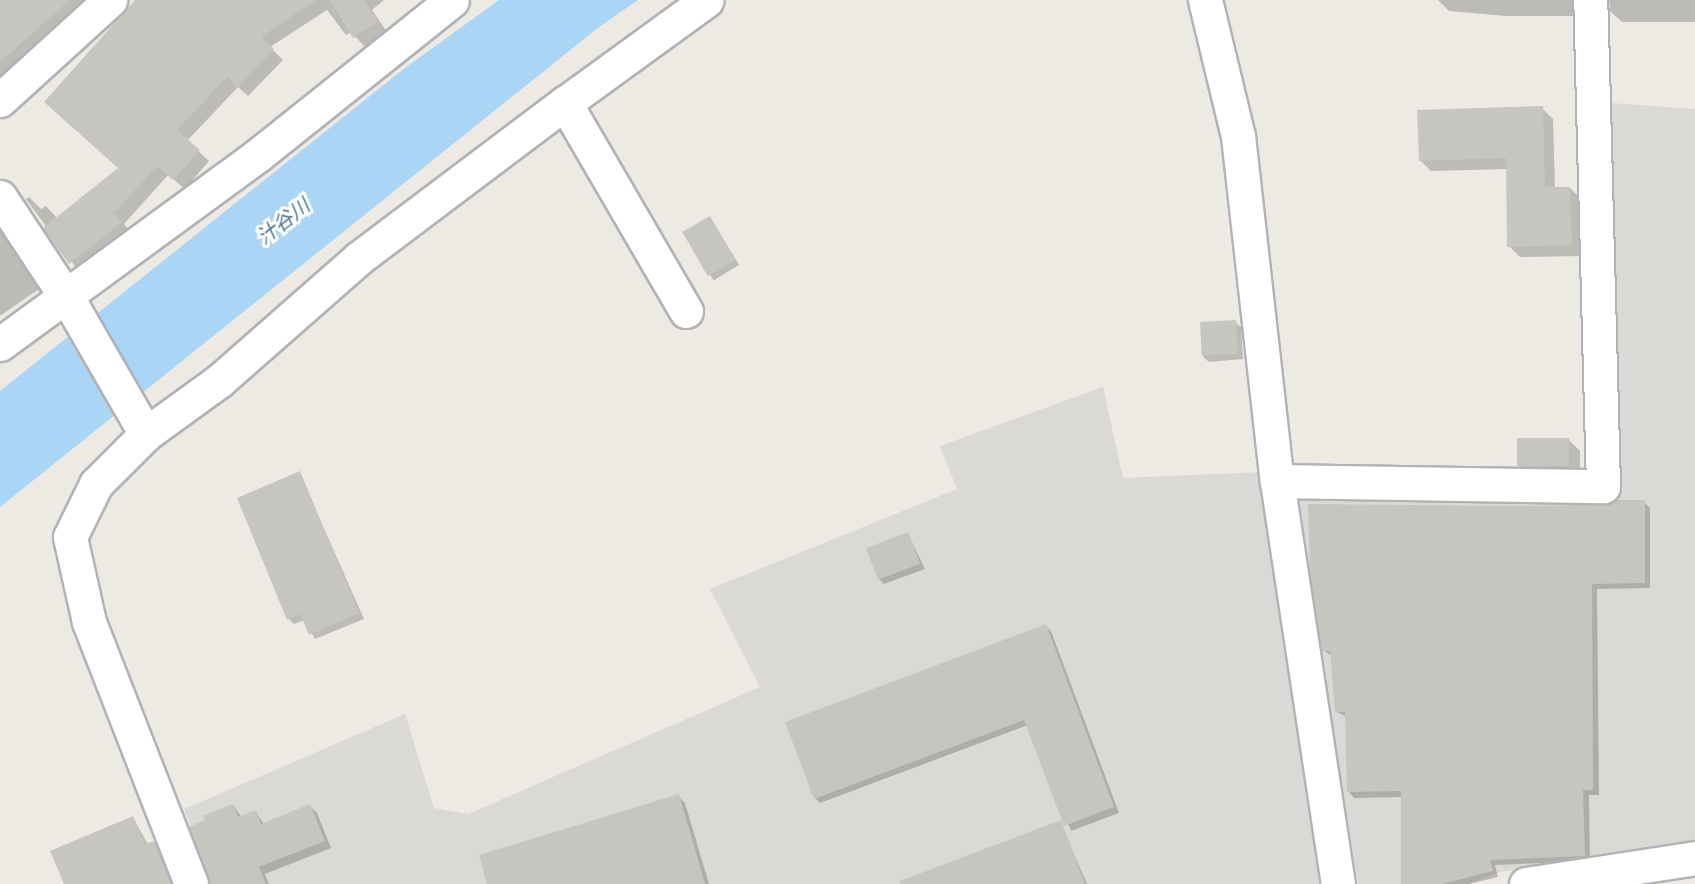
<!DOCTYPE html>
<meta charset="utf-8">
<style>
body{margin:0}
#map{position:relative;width:1695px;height:884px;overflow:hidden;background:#eceae3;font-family:Lato,"Noto Sans JP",sans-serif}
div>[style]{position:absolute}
.industrial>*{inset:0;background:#dbd9d5}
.water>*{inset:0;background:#abd5f4}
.shadow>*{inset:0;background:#0003;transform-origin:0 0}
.building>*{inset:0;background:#c7c5c0;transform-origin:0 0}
.roads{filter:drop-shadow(2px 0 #b0b3b7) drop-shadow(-2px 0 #b0b3b7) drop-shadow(0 2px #b0b3b7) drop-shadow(0 -2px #b0b3b7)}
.minor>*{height:33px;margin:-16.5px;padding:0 16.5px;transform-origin:16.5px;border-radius:16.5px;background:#fff}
span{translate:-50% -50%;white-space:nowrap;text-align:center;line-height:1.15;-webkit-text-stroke:6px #fff;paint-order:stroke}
.water-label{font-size:20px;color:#4c77a3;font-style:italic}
</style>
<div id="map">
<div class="industrial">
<i style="clip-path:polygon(1611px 103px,1695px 109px,1695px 844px,1500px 872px,1469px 884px,1358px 884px,1296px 503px,1308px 495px,1592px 499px,1601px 506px,1612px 474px)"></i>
<i style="clip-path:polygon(1103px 387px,1123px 478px,1262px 472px,1327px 884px,213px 884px,184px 809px,405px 714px,434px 808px,468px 814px,760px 687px,710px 589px,957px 489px,940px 446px)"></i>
</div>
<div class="water">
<i style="clip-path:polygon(499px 0,638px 0,599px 27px,0 507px,0 391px,405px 68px)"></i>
</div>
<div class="shadow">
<i style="clip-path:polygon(0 0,90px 0,0 77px)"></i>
<i style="clip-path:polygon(137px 0,384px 0,372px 10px,387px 32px,365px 47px,351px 32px,346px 35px,327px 10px,270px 47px,283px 60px,248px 96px,238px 87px,187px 141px,209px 161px,185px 189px,168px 175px,124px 224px,131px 233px,80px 273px,26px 199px,29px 197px,41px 209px,46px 206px,57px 218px,119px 169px)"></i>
<i style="clip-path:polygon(1438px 0,1587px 0,1582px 16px,1506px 16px,1449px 11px)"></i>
<i style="clip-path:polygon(1609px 0,1695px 0,1695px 22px,1622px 22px,1610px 11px)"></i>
<i style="clip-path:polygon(1542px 108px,1553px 119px,1555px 188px,1570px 188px,1581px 199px,1582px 256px,1520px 257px,1509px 246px,1508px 169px,1431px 171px,1420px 160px)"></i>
<i style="left:710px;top:218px;width:55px;height:30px;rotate:58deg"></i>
<i style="clip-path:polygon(0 229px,39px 289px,0 316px)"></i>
<i style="clip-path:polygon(1235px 322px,1241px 327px,1243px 359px,1209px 362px,1203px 357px)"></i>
<i style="clip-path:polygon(1569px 440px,1580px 451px,1580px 477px,1530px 477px,1518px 465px)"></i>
<i style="clip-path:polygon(299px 472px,364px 619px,315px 639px,304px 620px,294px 624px,289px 619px)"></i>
<i style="clip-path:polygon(1644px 502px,1650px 508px,1650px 588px,1597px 589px,1599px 795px,1589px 795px,1590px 861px,1495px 865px,1498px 877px,1469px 884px,1403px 884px,1402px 797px,1354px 798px,1349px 792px,1347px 717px,1337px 712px,1332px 656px,1323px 650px,1517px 508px)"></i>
<i style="clip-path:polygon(908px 534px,925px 569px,884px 584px,879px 579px)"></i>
<i style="clip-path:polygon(1045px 626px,1051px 631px,1119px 813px,1071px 831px,1028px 725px,820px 803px,815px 798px)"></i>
<i style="clip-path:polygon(678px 796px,685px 803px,709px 884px,489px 884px)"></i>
<i style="clip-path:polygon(233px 805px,242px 818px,256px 812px,264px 824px,310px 806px,317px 813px,331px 848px,265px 874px,269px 884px,210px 884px,207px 821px)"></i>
<i style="clip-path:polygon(133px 817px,148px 845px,154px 843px,161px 849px,174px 884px,65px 884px)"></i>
<i style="clip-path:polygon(1060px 822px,1087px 884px,916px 884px)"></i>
</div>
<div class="building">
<i style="clip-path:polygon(0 0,70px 0,0 62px)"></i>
<i style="clip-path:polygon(135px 0,316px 0,261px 37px,274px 49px,237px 87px,227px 77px,177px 130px,200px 150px,173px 180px,157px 166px,114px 213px,122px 222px,69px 264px,43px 228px,118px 168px,44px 102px)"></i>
<i style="clip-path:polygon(330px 0,364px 0,378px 22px,353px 38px)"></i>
<i style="clip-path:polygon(1543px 106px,1545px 187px,1570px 187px,1572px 245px,1507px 247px,1506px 158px,1419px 161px,1417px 110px)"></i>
<i style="left:710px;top:216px;width:51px;height:32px;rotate:60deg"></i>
<i style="left:1236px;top:320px;width:34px;height:36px;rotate:87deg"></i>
<i style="left:1517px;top:438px;width:52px;height:28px"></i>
<i style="clip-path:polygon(300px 471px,359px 613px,309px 635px,300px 614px,287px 620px,237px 498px)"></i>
<i style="clip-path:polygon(1615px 500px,1645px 500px,1645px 583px,1592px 584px,1593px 790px,1583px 790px,1585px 856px,1490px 860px,1493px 871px,1442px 884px,1401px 884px,1401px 791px,1347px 792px,1345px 712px,1335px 712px,1330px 651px,1322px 651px,1310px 573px,1308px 504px,1517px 506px,1603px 505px)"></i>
<i style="left:908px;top:532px;width:34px;height:45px;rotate:69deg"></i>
<i style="clip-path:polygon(1046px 624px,1114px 807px,1064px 826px,1024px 720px,814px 799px,785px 722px)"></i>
<i style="clip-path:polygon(679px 794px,705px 884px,487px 884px,479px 855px)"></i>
<i style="clip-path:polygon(233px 804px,238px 817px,256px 810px,261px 824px,310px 804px,325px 841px,259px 867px,266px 884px,209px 884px,189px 827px,205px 820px,203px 816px)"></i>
<i style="clip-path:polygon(133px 816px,145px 844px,154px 841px,171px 884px,64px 884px,50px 851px)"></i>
<i style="clip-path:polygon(1061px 820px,1085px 884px,900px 884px,900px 881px)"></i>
</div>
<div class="roads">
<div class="minor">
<i style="left:1205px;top:0;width:140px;rotate:76.4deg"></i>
<i style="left:1238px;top:136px;width:347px;rotate:83.6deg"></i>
<i style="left:1277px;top:481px;width:408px;rotate:81.4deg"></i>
<i style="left:0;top:100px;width:149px;rotate:-42.3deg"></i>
<i style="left:0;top:197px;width:131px;rotate:56.6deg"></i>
<i style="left:72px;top:306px;width:148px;rotate:60deg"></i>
<i style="left:146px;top:434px;width:71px;rotate:135deg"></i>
<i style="left:96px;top:484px;width:59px;rotate:116.1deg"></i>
<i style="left:70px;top:537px;width:87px;rotate:77.4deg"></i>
<i style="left:89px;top:622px;width:281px;rotate:68.7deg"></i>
<i style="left:686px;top:311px;width:241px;rotate:-120.2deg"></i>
<i style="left:565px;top:103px;width:175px;rotate:-36deg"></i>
<i style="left:0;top:344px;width:320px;rotate:-36.2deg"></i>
<i style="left:258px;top:155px;width:248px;rotate:-38.6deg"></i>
<i style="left:146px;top:434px;width:90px;rotate:-36deg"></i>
<i style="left:219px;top:381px;width:186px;rotate:-41.3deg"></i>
<i style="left:359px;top:258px;width:258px;rotate:-37deg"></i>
<i style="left:1277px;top:481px;width:326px;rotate:0.9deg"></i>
<i style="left:1603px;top:486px;width:486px;rotate:-91.5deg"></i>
<i style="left:1526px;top:884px;width:171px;rotate:-8.7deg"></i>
</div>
</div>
<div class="water-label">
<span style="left:283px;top:221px;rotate:-38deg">汁谷川</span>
</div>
</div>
